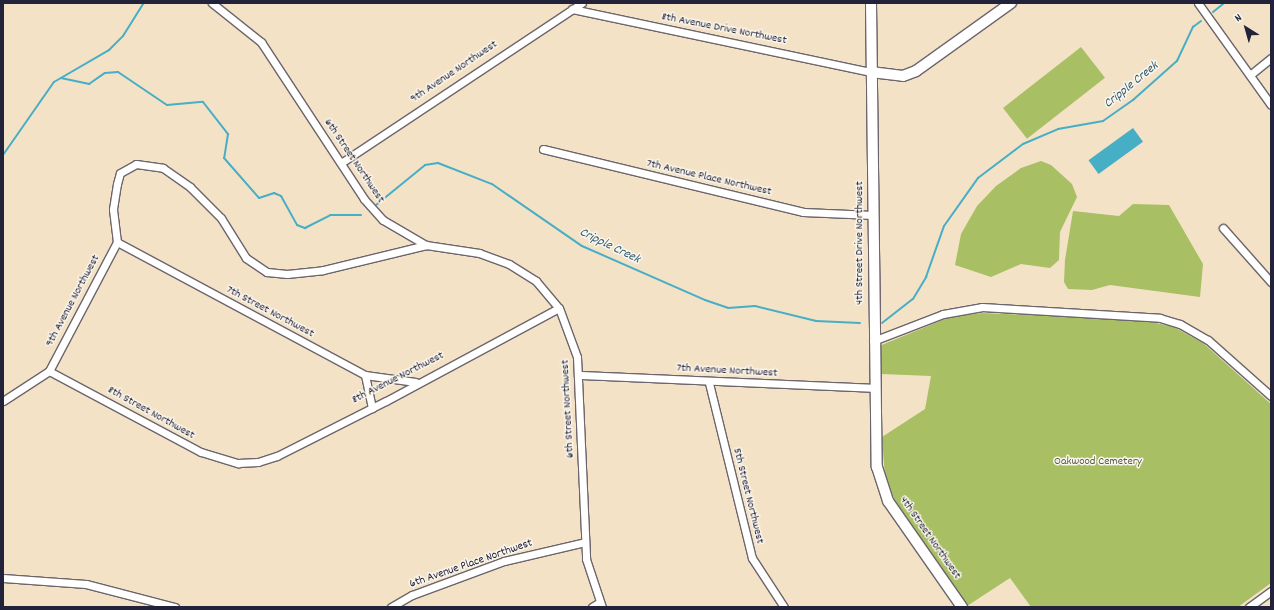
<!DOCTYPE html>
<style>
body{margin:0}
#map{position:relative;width:1274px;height:610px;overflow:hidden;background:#f4e2c7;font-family:Dekko,sans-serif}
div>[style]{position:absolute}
.green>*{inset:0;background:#a9bf64;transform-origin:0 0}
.water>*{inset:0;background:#46aec5;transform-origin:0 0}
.stream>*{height:2px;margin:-1px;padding:0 1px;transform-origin:1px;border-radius:1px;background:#46aec5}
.roads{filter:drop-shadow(1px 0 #6c656c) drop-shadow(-1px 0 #6c656c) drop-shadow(0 1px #6c656c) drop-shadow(0 -1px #6c656c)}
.street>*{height:7px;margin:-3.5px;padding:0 3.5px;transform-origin:3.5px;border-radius:3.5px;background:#fff}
.secondary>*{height:10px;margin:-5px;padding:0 5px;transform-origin:5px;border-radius:5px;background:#fff}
span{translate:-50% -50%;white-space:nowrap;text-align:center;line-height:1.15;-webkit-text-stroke:3px #fbf7ec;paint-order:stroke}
.street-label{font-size:12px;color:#22223b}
.park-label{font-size:12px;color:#515949}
.water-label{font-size:13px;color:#305a72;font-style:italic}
.frame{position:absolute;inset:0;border:4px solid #22223b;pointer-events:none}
.north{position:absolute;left:1226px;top:8px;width:40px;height:40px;-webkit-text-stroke:3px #fbf7ec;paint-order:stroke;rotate:323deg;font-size:11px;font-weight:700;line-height:16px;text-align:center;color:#22223b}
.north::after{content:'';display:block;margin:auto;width:14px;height:18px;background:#22223b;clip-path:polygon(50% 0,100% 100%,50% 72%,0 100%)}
</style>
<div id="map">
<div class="green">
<i style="left:1081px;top:47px;width:39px;height:99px;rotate:52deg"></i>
<i style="clip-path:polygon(1041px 161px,1051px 165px,1072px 184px,1077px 197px,1060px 232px,1059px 260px,1050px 268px,1021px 264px,991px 277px,955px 265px,961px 234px,977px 206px,996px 186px,1021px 168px)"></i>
<i style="clip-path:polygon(1133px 204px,1169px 205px,1203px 264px,1200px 297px,1110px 285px,1092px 290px,1068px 289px,1064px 282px,1065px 260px,1073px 211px,1119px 216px)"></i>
<i style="clip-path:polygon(982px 313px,1138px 319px,1174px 327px,1203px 343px,1271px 404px,1271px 583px,1238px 607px,1031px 607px,1010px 578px,967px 606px,900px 512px,885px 477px,882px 437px,925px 409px,931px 376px,881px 374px,879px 346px,950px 317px)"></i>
</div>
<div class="water">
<i style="left:1133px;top:128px;width:17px;height:55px;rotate:54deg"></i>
</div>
<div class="stream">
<i style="left:1213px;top:12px;width:14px;rotate:-39deg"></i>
<i style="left:61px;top:78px;width:29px;rotate:12deg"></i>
<i style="left:89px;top:84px;width:19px;rotate:-35deg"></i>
<i style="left:105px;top:73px;width:13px;rotate:-4deg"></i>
<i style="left:118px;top:72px;width:59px;rotate:34deg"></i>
<i style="left:167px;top:105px;width:36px;rotate:-5deg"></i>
<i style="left:203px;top:102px;width:41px;rotate:52deg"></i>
<i style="left:228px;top:134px;width:24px;rotate:99deg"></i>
<i style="left:224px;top:158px;width:53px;rotate:48.8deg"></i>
<i style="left:259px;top:198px;width:16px;rotate:-18deg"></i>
<i style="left:274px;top:193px;width:8px;rotate:23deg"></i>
<i style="left:281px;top:196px;width:33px;rotate:61deg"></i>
<i style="left:297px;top:225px;width:9px;rotate:21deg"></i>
<i style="left:305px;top:228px;width:28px;rotate:-27deg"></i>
<i style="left:330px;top:215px;width:31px"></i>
<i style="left:3px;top:155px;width:89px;rotate:-55.1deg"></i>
<i style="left:54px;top:82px;width:64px;rotate:-30.2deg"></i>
<i style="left:109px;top:50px;width:20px;rotate:-45deg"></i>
<i style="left:123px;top:36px;width:39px;rotate:-58deg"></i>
<i style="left:376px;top:205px;width:63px;rotate:-39.2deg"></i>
<i style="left:425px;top:165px;width:13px;rotate:-9deg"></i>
<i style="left:438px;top:163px;width:58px;rotate:21.3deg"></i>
<i style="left:492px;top:184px;width:109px;rotate:34.6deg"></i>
<i style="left:582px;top:246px;width:134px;rotate:23.7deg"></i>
<i style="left:705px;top:300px;width:24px;rotate:19deg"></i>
<i style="left:728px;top:308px;width:27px;rotate:-4deg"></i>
<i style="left:755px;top:306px;width:63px;rotate:13.8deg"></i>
<i style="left:816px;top:321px;width:44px;rotate:2.6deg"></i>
<i style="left:882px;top:323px;width:39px;rotate:-38deg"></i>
<i style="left:913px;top:299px;width:26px;rotate:-59deg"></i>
<i style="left:926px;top:277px;width:54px;rotate:-70.6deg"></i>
<i style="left:944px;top:226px;width:59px;rotate:-54.7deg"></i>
<i style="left:978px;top:178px;width:56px;rotate:-37.1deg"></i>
<i style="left:1023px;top:144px;width:38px;rotate:-23deg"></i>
<i style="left:1058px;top:129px;width:46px;rotate:-10.1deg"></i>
<i style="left:1103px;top:121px;width:37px;rotate:-35deg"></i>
<i style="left:1133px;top:100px;width:59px;rotate:-41.6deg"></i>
<i style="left:1177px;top:61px;width:38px;rotate:-65deg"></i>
<i style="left:1193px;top:27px;width:10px;rotate:-37deg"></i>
</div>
<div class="roads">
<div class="street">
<i style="left:212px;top:3px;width:63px;rotate:38.5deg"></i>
<i style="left:261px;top:42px;width:188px;rotate:56.7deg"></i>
<i style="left:364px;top:199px;width:28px;rotate:48deg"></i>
<i style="left:383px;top:220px;width:50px;rotate:30.2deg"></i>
<i style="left:426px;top:245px;width:54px;rotate:8.6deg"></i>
<i style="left:479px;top:253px;width:32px;rotate:20deg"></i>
<i style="left:509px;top:264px;width:32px;rotate:32deg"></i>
<i style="left:536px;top:281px;width:35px;rotate:50deg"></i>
<i style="left:559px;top:308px;width:52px;rotate:69.8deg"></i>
<i style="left:577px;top:357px;width:202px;rotate:87.4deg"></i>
<i style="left:586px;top:559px;width:51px;rotate:71.6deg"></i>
<i style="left:1198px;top:3px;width:125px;rotate:54.4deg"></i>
<i style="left:572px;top:9px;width:306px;rotate:11.9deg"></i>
<i style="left:1250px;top:75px;width:27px;rotate:-39deg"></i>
<i style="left:543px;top:149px;width:268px;rotate:13.6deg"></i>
<i style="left:803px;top:212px;width:70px;rotate:2.5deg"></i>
<i style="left:341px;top:163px;width:289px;rotate:-33.6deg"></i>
<i style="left:1223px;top:228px;width:72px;rotate:48.4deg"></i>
<i style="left:117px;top:242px;width:281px;rotate:28.2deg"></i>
<i style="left:365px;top:375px;width:51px;rotate:7.8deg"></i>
<i style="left:873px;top:341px;width:75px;rotate:-21.1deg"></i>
<i style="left:943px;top:314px;width:40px;rotate:-10deg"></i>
<i style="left:982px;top:307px;width:178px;rotate:3.5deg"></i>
<i style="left:1160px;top:318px;width:21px;rotate:17deg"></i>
<i style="left:1180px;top:324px;width:32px;rotate:30deg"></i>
<i style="left:1208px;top:340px;width:84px;rotate:41.6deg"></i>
<i style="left:49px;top:371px;width:172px;rotate:28.1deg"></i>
<i style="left:201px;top:452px;width:39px;rotate:17deg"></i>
<i style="left:238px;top:463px;width:20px;rotate:-3deg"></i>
<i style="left:258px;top:462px;width:20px;rotate:-18deg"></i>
<i style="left:277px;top:456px;width:122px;rotate:-26.8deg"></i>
<i style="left:386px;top:401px;width:196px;rotate:-28.3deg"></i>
<i style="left:365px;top:375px;width:34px;rotate:78deg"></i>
<i style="left:579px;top:375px;width:295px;rotate:2.5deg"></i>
<i style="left:709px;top:383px;width:180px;rotate:76.2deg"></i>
<i style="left:752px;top:558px;width:59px;rotate:56.9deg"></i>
<i style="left:3px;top:401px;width:55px;rotate:-33.1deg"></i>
<i style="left:49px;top:371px;width:146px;rotate:-62.2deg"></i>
<i style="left:117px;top:242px;width:33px;rotate:-97deg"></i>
<i style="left:113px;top:209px;width:25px;rotate:-81deg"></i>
<i style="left:117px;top:184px;width:11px;rotate:-75deg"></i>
<i style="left:120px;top:173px;width:18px;rotate:-29deg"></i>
<i style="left:136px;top:164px;width:27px;rotate:8deg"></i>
<i style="left:163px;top:168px;width:33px;rotate:35deg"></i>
<i style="left:190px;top:187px;width:44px;rotate:45deg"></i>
<i style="left:221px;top:218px;width:47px;rotate:58deg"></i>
<i style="left:246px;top:258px;width:25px;rotate:34deg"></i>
<i style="left:267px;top:272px;width:20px;rotate:6deg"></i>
<i style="left:287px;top:274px;width:36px;rotate:-6deg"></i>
<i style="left:323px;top:270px;width:106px;rotate:-13.6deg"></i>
<i style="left:3px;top:578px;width:83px;rotate:4.1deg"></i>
<i style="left:86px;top:584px;width:92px;rotate:14.5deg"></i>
<i style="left:391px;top:607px;width:24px;rotate:-30deg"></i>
<i style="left:412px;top:595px;width:98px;rotate:-20.3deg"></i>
<i style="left:504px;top:561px;width:83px;rotate:-13.2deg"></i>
<i style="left:592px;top:607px;width:9px;rotate:-32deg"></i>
<i style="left:1249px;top:607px;width:27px;rotate:-36deg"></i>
</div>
<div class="secondary">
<i style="left:871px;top:3px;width:464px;rotate:89.3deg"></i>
<i style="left:877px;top:467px;width:36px;rotate:72deg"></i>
<i style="left:888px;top:501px;width:129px;rotate:55.1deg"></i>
<i style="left:871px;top:72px;width:32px;rotate:7deg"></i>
<i style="left:903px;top:76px;width:14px;rotate:-21deg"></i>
<i style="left:916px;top:71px;width:117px;rotate:-35.6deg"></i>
</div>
</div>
<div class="street-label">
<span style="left:724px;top:29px;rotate:11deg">8th Avenue Drive Northwest</span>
<span style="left:454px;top:72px;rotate:-34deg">9th Avenue Northwest</span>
<span style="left:354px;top:161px;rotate:56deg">6th Street Northwest</span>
<span style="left:709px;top:178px;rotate:13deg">7th Avenue Place Northwest</span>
<span style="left:860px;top:243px;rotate:-90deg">4th Street Drive Northwest</span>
<span style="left:73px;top:301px;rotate:-62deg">9th Avenue Northwest</span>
<span style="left:270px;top:312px;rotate:28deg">7th Street Northwest</span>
<span style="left:727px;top:371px;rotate:3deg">7th Avenue Northwest</span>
<span style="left:398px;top:378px;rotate:-27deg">8th Avenue Northwest</span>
<span style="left:568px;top:409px;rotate:-93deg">6th Street Northwest</span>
<span style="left:151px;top:413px;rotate:29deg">8th Street Northwest</span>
<span style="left:748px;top:496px;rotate:76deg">5th Street Northwest</span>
<span style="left:930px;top:538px;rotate:55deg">4th Street Northwest</span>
<span style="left:471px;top:564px;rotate:-19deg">6th Avenue Place Northwest</span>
</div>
<div class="park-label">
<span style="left:1098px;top:462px">Oakwood Cemetery</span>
</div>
<div class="water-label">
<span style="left:1132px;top:86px;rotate:-39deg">Cripple Creek</span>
<span style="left:609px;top:247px;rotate:26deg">Cripple Creek</span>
</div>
<div class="frame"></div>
<div class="north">N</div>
</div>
